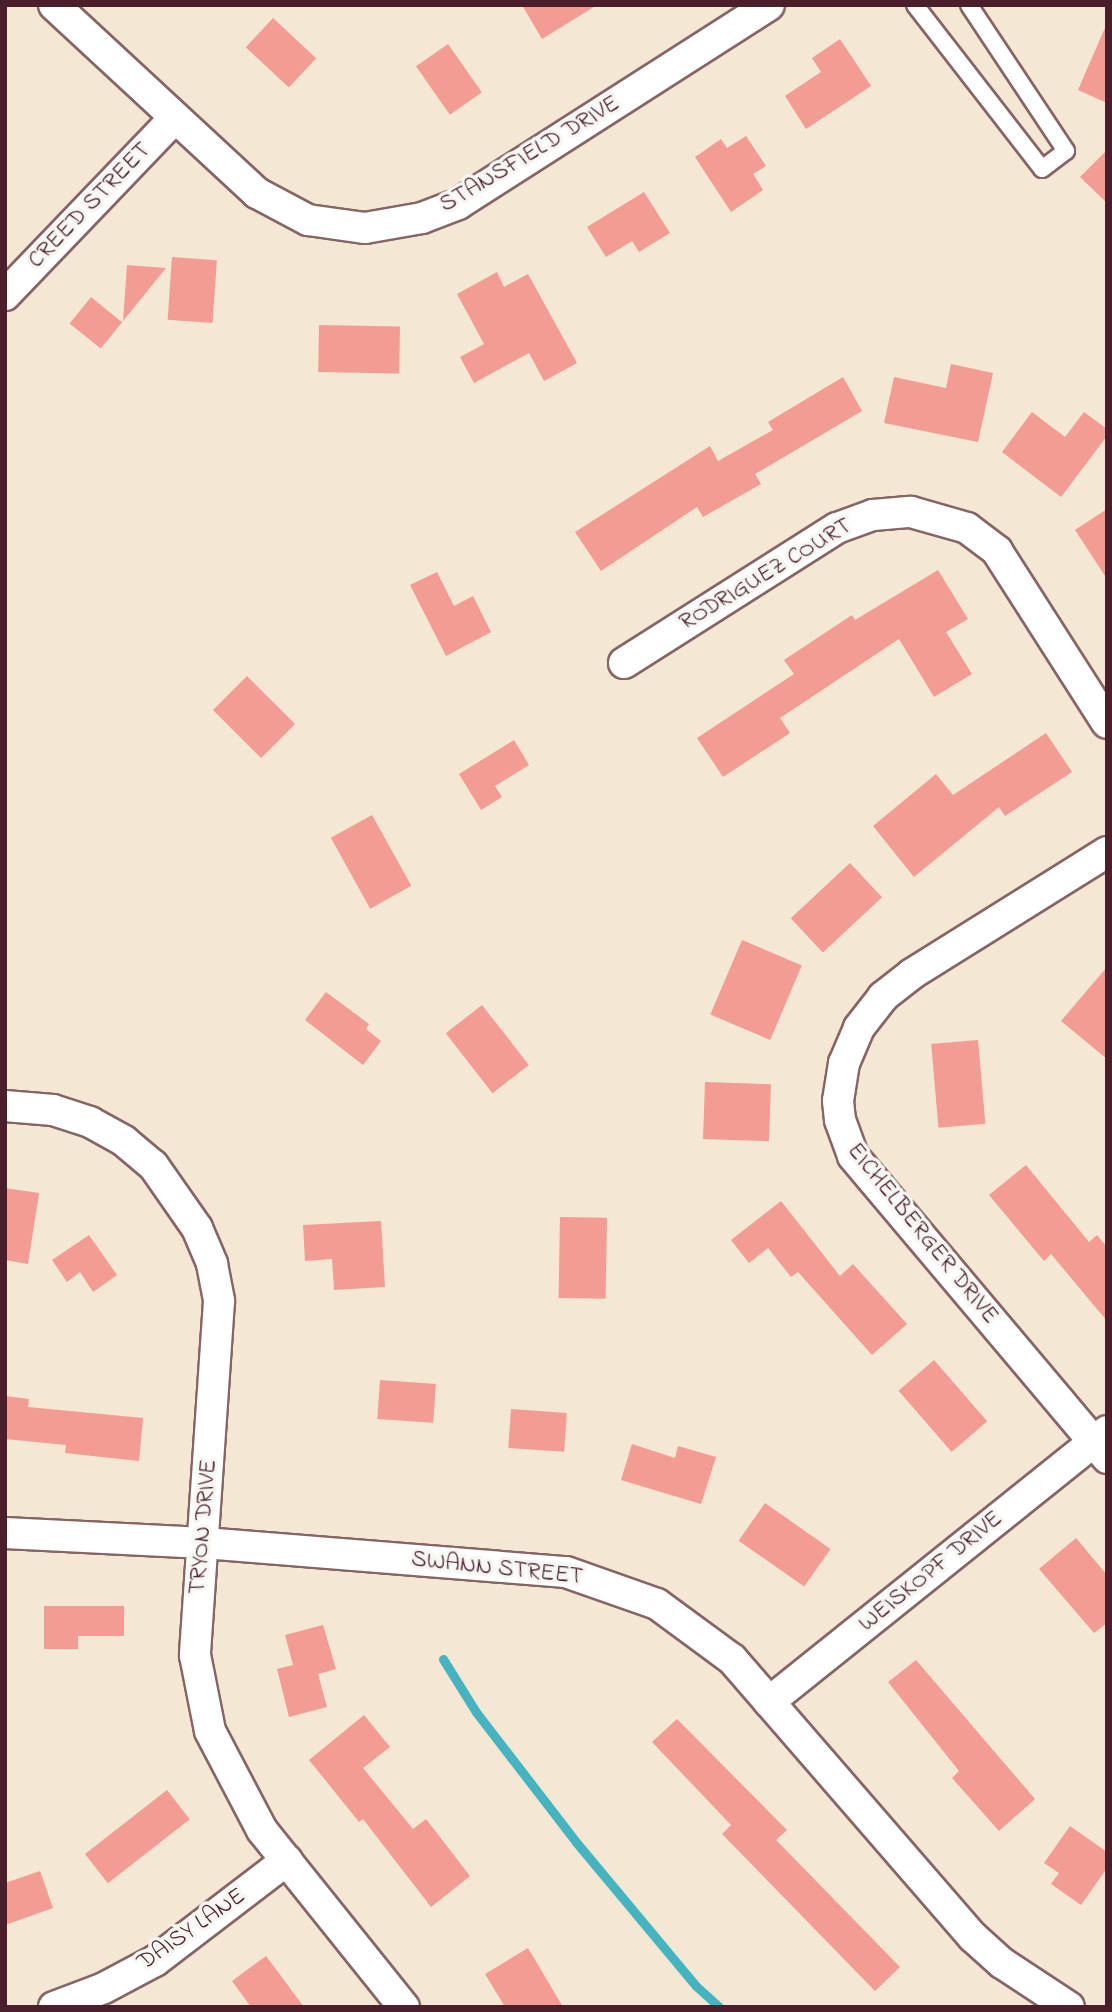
<!DOCTYPE html>
<style>
body{margin:0}
#map{position:relative;width:1112px;height:2012px;overflow:hidden;background:#f4e7d3;font-family:"Indie Flower",sans-serif}
div>[style]{position:absolute}
.stream>*{height:9px;margin:-4.5px;padding:0 4.5px;transform-origin:4.5px;border-radius:4.5px;background:#45b3c0}
.building>*{inset:0;background:#f39c94;transform-origin:0 0}
.roads{filter:drop-shadow(2px 0 #866566) drop-shadow(-2px 0 #866566) drop-shadow(0 2px #866566) drop-shadow(0 -2px #866566)}
.lane>*{height:16px;margin:-8px;padding:0 8px;transform-origin:8px;border-radius:8px;background:#fff}
.street>*{height:30px;margin:-15px;padding:0 15px;transform-origin:15px;border-radius:15px;background:#fff}
span{translate:-50% -50%;white-space:nowrap;text-align:center;line-height:1.15;-webkit-text-stroke:7px #f6f6f2;paint-order:stroke}
.street-label{font-size:24px;color:#4a1f2b}
.frame{position:absolute;inset:0;border:7px solid #4a1f2b;pointer-events:none}
</style>
<div id="map">
<div class="stream">
<i style="left:443px;top:1659px;width:62px;rotate:58.1deg"></i>
<i style="left:476px;top:1712px;width:164px;rotate:52.4deg"></i>
<i style="left:576px;top:1842px;width:187px;rotate:50.2deg"></i>
<i style="left:696px;top:1986px;width:31px;rotate:42deg"></i>
</div>
<div class="building">
<i style="clip-path:polygon(522px 5px,597px 5px,542px 39px)"></i>
<i style="left:273px;top:18px;width:59px;height:40px;rotate:43deg"></i>
<i style="clip-path:polygon(1107px 23px,1107px 103px,1078px 90px)"></i>
<i style="clip-path:polygon(840px 39px,871px 86px,806px 129px,785px 96px,821px 72px,812px 58px)"></i>
<i style="left:448px;top:44px;width:59px;height:39px;rotate:55deg"></i>
<i style="clip-path:polygon(746px 136px,766px 166px,753px 174px,763px 190px,731px 212px,695px 157px,721px 139px,727px 148px)"></i>
<i style="clip-path:polygon(1107px 150px,1107px 203px,1080px 177px)"></i>
<i style="clip-path:polygon(644px 192px,670px 233px,639px 252px,632px 241px,606px 257px,587px 227px)"></i>
<i style="left:172px;top:257px;width:45px;height:63px;rotate:4deg"></i>
<i style="clip-path:polygon(127px 265px,166px 268px,123px 321px)"></i>
<i style="clip-path:polygon(497px 272px,504px 287px,528px 274px,577px 363px,544px 381px,529px 353px,474px 383px,460px 357px,484px 344px,457px 294px)"></i>
<i style="left:91px;top:297px;width:40px;height:34px;rotate:39deg"></i>
<i style="left:319px;top:325px;width:81px;height:47px;rotate:1deg"></i>
<i style="clip-path:polygon(951px 364px,993px 373px,978px 442px,884px 423px,894px 377px,946px 388px)"></i>
<i style="clip-path:polygon(843px 377px,862px 411px,755px 474px,761px 484px,703px 517px,697px 507px,601px 571px,575px 532px,710px 446px,718px 461px,773px 430px,768px 422px)"></i>
<i style="clip-path:polygon(1032px 412px,1065px 437px,1084px 412px,1107px 429px,1107px 436px,1061px 497px,1002px 452px)"></i>
<i style="clip-path:polygon(1107px 509px,1107px 579px,1075px 530px)"></i>
<i style="clip-path:polygon(938px 570px,968px 619px,946px 632px,972px 674px,934px 697px,899px 639px,780px 718px,790px 733px,723px 777px,697px 738px,794px 674px,784px 660px,852px 615px,855px 620px)"></i>
<i style="clip-path:polygon(437px 572px,454px 606px,473px 596px,491px 632px,446px 656px,410px 585px)"></i>
<i style="left:247px;top:676px;width:68px;height:48px;rotate:45deg"></i>
<i style="clip-path:polygon(1046px 733px,1072px 772px,1005px 816px,999px 807px,914px 877px,873px 826px,936px 774px,953px 795px)"></i>
<i style="clip-path:polygon(514px 740px,529px 765px,495px 786px,502px 797px,481px 810px,459px 774px)"></i>
<i style="left:372px;top:815px;width:81px;height:47px;rotate:61deg"></i>
<i style="left:850px;top:863px;width:47px;height:81px;rotate:47deg"></i>
<i style="left:742px;top:940px;width:65px;height:81px;rotate:23deg"></i>
<i style="clip-path:polygon(1107px 967px,1107px 1059px,1061px 1021px)"></i>
<i style="clip-path:polygon(326px 992px,369px 1024px,366px 1029px,381px 1041px,363px 1065px,305px 1020px)"></i>
<i style="left:482px;top:1005px;width:76px;height:46px;rotate:52deg"></i>
<i style="left:978px;top:1040px;width:84px;height:47px;rotate:85deg"></i>
<i style="left:705px;top:1082px;width:66px;height:57px;rotate:2deg"></i>
<i style="clip-path:polygon(1026px 1165px,1089px 1242px,1097px 1235px,1107px 1247px,1107px 1321px,1051px 1254px,1044px 1261px,989px 1195px)"></i>
<i style="clip-path:polygon(5px 1188px,39px 1193px,28px 1264px,5px 1260px)"></i>
<i style="clip-path:polygon(781px 1201px,840px 1276px,853px 1264px,907px 1324px,872px 1355px,798px 1272px,791px 1277px,768px 1248px,749px 1263px,731px 1240px)"></i>
<i style="left:560px;top:1217px;width:47px;height:81px;rotate:1deg"></i>
<i style="clip-path:polygon(381px 1221px,385px 1287px,334px 1290px,332px 1259px,305px 1261px,303px 1225px)"></i>
<i style="clip-path:polygon(89px 1235px,117px 1275px,93px 1292px,80px 1272px,67px 1282px,52px 1260px)"></i>
<i style="left:934px;top:1360px;width:81px;height:47px;rotate:49deg"></i>
<i style="left:380px;top:1380px;width:56px;height:39px;rotate:4deg"></i>
<i style="clip-path:polygon(5px 1396px,29px 1399px,28px 1407px,143px 1418px,139px 1461px,65px 1453px,66px 1445px,5px 1439px)"></i>
<i style="left:511px;top:1409px;width:56px;height:39px;rotate:4deg"></i>
<i style="clip-path:polygon(632px 1444px,675px 1458px,678px 1446px,716px 1457px,701px 1504px,621px 1480px)"></i>
<i style="left:765px;top:1503px;width:80px;height:46px;rotate:35deg"></i>
<i style="clip-path:polygon(1076px 1538px,1107px 1575px,1107px 1623px,1094px 1633px,1039px 1569px)"></i>
<i style="clip-path:polygon(44px 1606px,124px 1606px,124px 1636px,78px 1636px,78px 1649px,44px 1649px)"></i>
<i style="clip-path:polygon(323px 1625px,336px 1669px,318px 1674px,327px 1707px,289px 1717px,277px 1669px,293px 1665px,285px 1635px)"></i>
<i style="clip-path:polygon(916px 1660px,1035px 1799px,999px 1831px,952px 1778px,959px 1771px,888px 1682px)"></i>
<i style="clip-path:polygon(364px 1715px,390px 1747px,363px 1768px,413px 1829px,426px 1819px,470px 1876px,431px 1907px,363px 1819px,359px 1822px,309px 1760px)"></i>
<i style="clip-path:polygon(677px 1719px,787px 1830px,776px 1840px,900px 1967px,875px 1991px,722px 1834px,731px 1825px,652px 1742px)"></i>
<i style="left:167px;top:1790px;width:37px;height:104px;rotate:52deg"></i>
<i style="clip-path:polygon(1070px 1826px,1107px 1852px,1107px 1868px,1081px 1905px,1051px 1884px,1059px 1873px,1044px 1863px)"></i>
<i style="clip-path:polygon(40px 1871px,53px 1908px,5px 1925px,5px 1883px)"></i>
<i style="clip-path:polygon(528px 1948px,563px 2007px,505px 2007px,485px 1974px)"></i>
<i style="clip-path:polygon(266px 1956px,304px 2007px,251px 2007px,232px 1981px)"></i>
</div>
<div class="roads">
<div class="lane">
<i style="left:915px;top:5px;width:207px;rotate:52.2deg"></i>
<i style="left:1042px;top:169px;width:30px;rotate:-37deg"></i>
<i style="left:1066px;top:151px;width:175px;rotate:-123.6deg"></i>
</div>
<div class="street">
<i style="left:54px;top:5px;width:277px;rotate:42.8deg"></i>
<i style="left:257px;top:193px;width:58px;rotate:27.9deg"></i>
<i style="left:308px;top:220px;width:58px;rotate:8deg"></i>
<i style="left:365px;top:228px;width:58px;rotate:-10deg"></i>
<i style="left:422px;top:218px;width:39px;rotate:-21deg"></i>
<i style="left:458px;top:204px;width:369px;rotate:-32.6deg"></i>
<i style="left:5px;top:295px;width:245px;rotate:-46.2deg"></i>
<i style="left:624px;top:663px;width:252px;rotate:-32.4deg"></i>
<i style="left:837px;top:528px;width:38px;rotate:-20deg"></i>
<i style="left:873px;top:515px;width:38px;rotate:-5deg"></i>
<i style="left:911px;top:512px;width:58px;rotate:15.9deg"></i>
<i style="left:967px;top:528px;width:38px;rotate:37deg"></i>
<i style="left:997px;top:551px;width:204px;rotate:57.4deg"></i>
<i style="left:1107px;top:852px;width:230px;rotate:148deg"></i>
<i style="left:912px;top:974px;width:37px;rotate:142deg"></i>
<i style="left:883px;top:997px;width:39px;rotate:128deg"></i>
<i style="left:859px;top:1028px;width:38px;rotate:113deg"></i>
<i style="left:844px;top:1063px;width:38px;rotate:99deg"></i>
<i style="left:838px;top:1101px;width:19px;rotate:84deg"></i>
<i style="left:840px;top:1120px;width:38px;rotate:70deg"></i>
<i style="left:853px;top:1156px;width:395px;rotate:49.9deg"></i>
<i style="left:5px;top:1106px;width:48px;rotate:4.8deg"></i>
<i style="left:53px;top:1110px;width:39px;rotate:18deg"></i>
<i style="left:90px;top:1122px;width:39px;rotate:29deg"></i>
<i style="left:124px;top:1141px;width:38px;rotate:40deg"></i>
<i style="left:153px;top:1165px;width:77px;rotate:55.1deg"></i>
<i style="left:197px;top:1228px;width:39px;rotate:67deg"></i>
<i style="left:212px;top:1264px;width:38px;rotate:79deg"></i>
<i style="left:219px;top:1301px;width:355px;rotate:93.9deg"></i>
<i style="left:195px;top:1655px;width:77px;rotate:78.8deg"></i>
<i style="left:210px;top:1731px;width:112px;rotate:62.3deg"></i>
<i style="left:262px;top:1830px;width:227px;rotate:51.3deg"></i>
<i style="left:5px;top:1533px;width:199px;rotate:2.9deg"></i>
<i style="left:204px;top:1543px;width:363px;rotate:4.6deg"></i>
<i style="left:566px;top:1572px;width:96px;rotate:19.4deg"></i>
<i style="left:657px;top:1604px;width:93px;rotate:36.3deg"></i>
<i style="left:732px;top:1659px;width:368px;rotate:49.1deg"></i>
<i style="left:973px;top:1937px;width:39px;rotate:42deg"></i>
<i style="left:1002px;top:1963px;width:80px;rotate:33.3deg"></i>
<i style="left:769px;top:1702px;width:433px;rotate:-38.7deg"></i>
<i style="left:54px;top:2007px;width:53px;rotate:-20.8deg"></i>
<i style="left:104px;top:1988px;width:58px;rotate:-27.9deg"></i>
<i style="left:155px;top:1961px;width:166px;rotate:-37.4deg"></i>
</div>
</div>
<div class="street-label">
<span style="left:530px;top:155px;rotate:-31deg">STANSFIELD DRIVE</span>
<span style="left:90px;top:206px;rotate:-46deg">CREED STREET</span>
<span style="left:766px;top:575px;rotate:-31deg">RODRIGUEZ COURT</span>
<span style="left:922px;top:1234px;rotate:51deg">EICHELBERGER DRIVE</span>
<span style="left:204px;top:1527px;rotate:-85deg">TRYON DRIVE</span>
<span style="left:497px;top:1569px;rotate:6deg">SWANN STREET</span>
<span style="left:931px;top:1572px;rotate:-39deg">WEISKOPF DRIVE</span>
<span style="left:192px;top:1930px;rotate:-35deg">DAISY LANE</span>
</div>
<div class="frame"></div>
</div>
